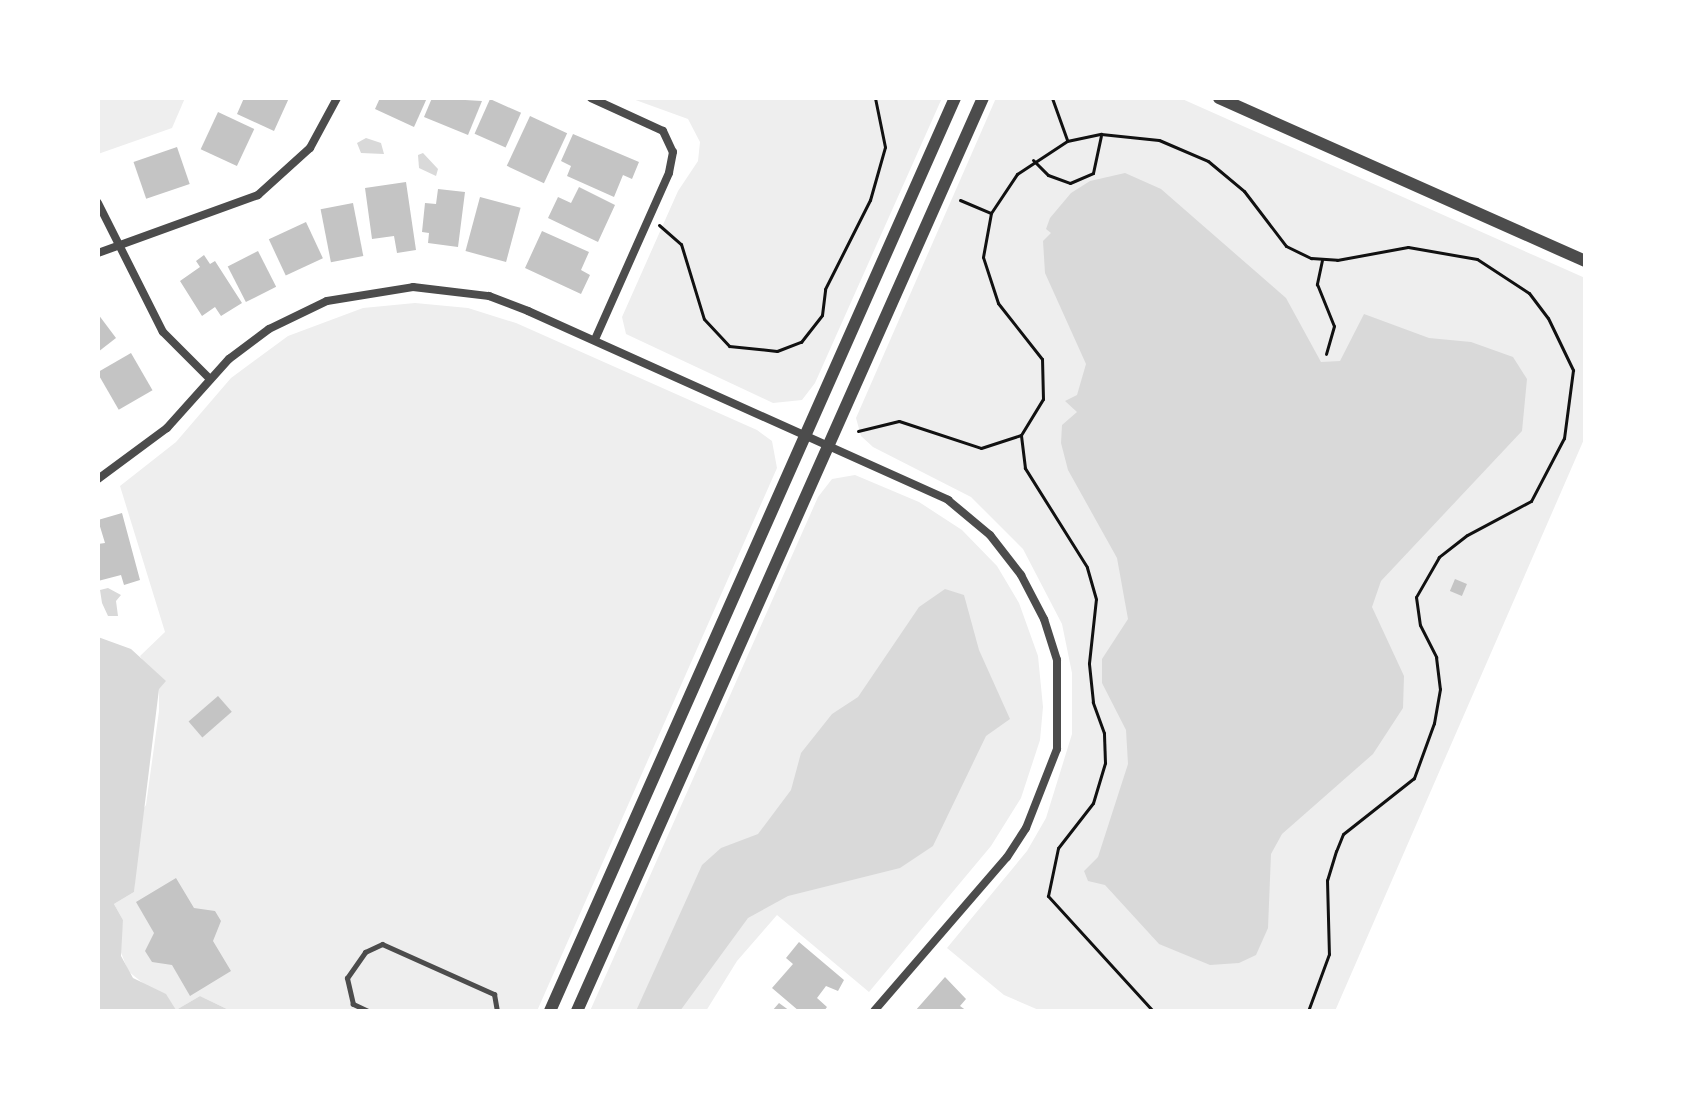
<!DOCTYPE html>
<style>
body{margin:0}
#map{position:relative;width:1683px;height:1109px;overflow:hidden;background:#fff;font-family:"Nunito Sans",sans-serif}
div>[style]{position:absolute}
.green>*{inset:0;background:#eee}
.water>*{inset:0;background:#d9d9d9}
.building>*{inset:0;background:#c4c4c4;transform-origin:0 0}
.path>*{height:3px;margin:-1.5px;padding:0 1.5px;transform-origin:1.5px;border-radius:1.5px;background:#111}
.service>*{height:5px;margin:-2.5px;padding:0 2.5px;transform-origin:2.5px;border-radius:2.5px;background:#4c4c4c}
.minor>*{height:8px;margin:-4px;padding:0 4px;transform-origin:4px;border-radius:4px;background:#4c4c4c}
.tertiary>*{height:12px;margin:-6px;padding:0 6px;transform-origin:6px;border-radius:6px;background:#4c4c4c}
span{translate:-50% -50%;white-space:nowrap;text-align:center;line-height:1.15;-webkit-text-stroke:6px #fff;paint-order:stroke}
.frame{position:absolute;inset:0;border:100px solid #fff;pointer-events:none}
</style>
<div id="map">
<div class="green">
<i style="clip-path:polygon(98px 98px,185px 98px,172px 128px,98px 154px)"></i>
<i style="clip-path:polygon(630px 98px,942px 98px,815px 383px,802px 400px,773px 403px,626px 334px,622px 317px,678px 191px,698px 161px,700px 142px,688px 119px)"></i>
<i style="clip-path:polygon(996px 98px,1180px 98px,1585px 278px,1585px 437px,1335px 1011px,1041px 1011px,1004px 995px,947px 948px,1027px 851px,1046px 818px,1072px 734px,1072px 673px,1062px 624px,1023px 549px,971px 497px,873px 447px,861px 436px,856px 418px)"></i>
<i style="clip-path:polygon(415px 303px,468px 308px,516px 323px,757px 430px,772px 441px,777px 468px,537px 1011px,231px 1011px,200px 996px,176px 1010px,128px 971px,119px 947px,123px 920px,114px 904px,134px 892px,140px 813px,146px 805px,159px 711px,159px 689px,140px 656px,165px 632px,120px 486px,176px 442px,231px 378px,288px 336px,363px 308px)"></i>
<i style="clip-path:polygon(855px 475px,919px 502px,962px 530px,997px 566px,1019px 603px,1038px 656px,1043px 707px,1040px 740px,1021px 798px,991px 846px,869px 992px,777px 915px,737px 961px,706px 1011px,590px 1011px,818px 497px,832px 479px)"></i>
</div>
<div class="water">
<i style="clip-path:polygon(366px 138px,381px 143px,384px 154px,361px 153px,357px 143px)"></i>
<i style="clip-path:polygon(423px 153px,438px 169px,436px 176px,419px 168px,418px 155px)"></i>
<i style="clip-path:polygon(1125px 173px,1161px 189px,1286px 298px,1321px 362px,1340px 361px,1364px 314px,1429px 338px,1471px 342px,1513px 357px,1527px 379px,1522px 431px,1381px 581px,1372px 607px,1404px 676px,1403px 708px,1373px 754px,1282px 834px,1271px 854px,1268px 928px,1256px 955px,1239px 963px,1210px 965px,1159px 944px,1105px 885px,1088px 881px,1084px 871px,1098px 857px,1128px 764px,1126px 730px,1102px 683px,1102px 659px,1128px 619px,1117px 558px,1068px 470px,1061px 443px,1062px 425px,1077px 412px,1065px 401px,1077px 395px,1086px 364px,1045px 273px,1043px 241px,1051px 233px,1046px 229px,1050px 218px,1071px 193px,1090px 181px)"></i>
<i style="clip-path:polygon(108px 588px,121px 595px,116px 601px,118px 616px,108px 616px,102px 603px,100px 590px)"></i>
<i style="clip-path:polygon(945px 589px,964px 595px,979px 650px,1010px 719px,986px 736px,933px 846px,900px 868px,788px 896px,748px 918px,680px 1011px,636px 1011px,702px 865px,721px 848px,758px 834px,791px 790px,801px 753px,832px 714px,858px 697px,919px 607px)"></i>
<i style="clip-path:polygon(98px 637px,131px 649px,166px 681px,159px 689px,134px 892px,114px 904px,123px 920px,121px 956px,133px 978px,166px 994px,176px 1010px,200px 996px,231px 1011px,98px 1011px)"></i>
</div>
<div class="building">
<i style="clip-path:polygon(244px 98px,289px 98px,274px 131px,237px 114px)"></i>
<i style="clip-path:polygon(380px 98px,427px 98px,414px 127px,375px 109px)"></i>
<i style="clip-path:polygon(432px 98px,482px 101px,468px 135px,424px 117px)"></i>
<i style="left:490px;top:99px;width:34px;height:38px;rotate:24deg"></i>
<i style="left:218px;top:112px;width:40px;height:41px;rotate:25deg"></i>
<i style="left:530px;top:116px;width:41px;height:55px;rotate:25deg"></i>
<i style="clip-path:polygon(573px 134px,639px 162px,632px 179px,623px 175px,614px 197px,567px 176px,571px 166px,561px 161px)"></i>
<i style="left:177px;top:147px;width:39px;height:46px;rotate:71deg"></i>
<i style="clip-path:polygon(406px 182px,416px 250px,397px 253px,394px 236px,372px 239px,365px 188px)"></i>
<i style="clip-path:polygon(579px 187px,615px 205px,598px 242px,548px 218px,558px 197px,571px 203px)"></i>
<i style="clip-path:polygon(438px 189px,465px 192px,458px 247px,428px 243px,429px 233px,422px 232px,425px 203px,436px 204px)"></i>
<i style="left:480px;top:197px;width:42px;height:56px;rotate:15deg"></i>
<i style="left:353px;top:203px;width:54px;height:33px;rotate:79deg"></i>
<i style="left:306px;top:222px;width:40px;height:41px;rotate:65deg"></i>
<i style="clip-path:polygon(542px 231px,589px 252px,581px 270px,590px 275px,581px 294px,525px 268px)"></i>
<i style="left:258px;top:251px;width:40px;height:34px;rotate:63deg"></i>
<i style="clip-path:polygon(204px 255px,210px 264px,215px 261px,242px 303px,221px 316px,215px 307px,202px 316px,180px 281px,200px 267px,196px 261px)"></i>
<i style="clip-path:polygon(98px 314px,116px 338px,98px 352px)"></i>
<i style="left:131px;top:353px;width:43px;height:39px;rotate:60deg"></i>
<i style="clip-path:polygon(122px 513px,140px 580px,124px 585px,121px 575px,98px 581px,98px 544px,105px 543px,98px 520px)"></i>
<i style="left:1455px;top:579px;width:13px;height:13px;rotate:23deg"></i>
<i style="left:218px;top:696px;width:21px;height:39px;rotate:49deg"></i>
<i style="clip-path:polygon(176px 878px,194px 908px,215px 911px,221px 921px,213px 941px,231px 971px,190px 996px,172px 965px,152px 962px,145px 951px,154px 933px,136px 902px)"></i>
<i style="clip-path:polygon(799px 942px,844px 980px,838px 991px,826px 986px,817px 998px,827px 1007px,824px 1011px,799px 1011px,772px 988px,793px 964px,786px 958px)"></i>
<i style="clip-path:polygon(945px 977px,966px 999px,960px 1006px,967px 1011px,915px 1011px)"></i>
<i style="clip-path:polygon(779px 1003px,790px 1011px,772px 1011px)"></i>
</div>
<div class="path">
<i style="left:1052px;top:98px;width:45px;rotate:70.3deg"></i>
<i style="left:1033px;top:160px;width:21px;rotate:45deg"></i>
<i style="left:1048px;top:175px;width:23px;rotate:20deg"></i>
<i style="left:1070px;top:183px;width:25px;rotate:-23deg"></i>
<i style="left:1093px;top:173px;width:38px;rotate:-78deg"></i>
<i style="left:960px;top:200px;width:33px;rotate:23deg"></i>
<i style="left:659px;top:225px;width:29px;rotate:41deg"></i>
<i style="left:681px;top:244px;width:78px;rotate:73deg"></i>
<i style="left:704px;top:319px;width:37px;rotate:47deg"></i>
<i style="left:729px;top:346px;width:48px;rotate:5.9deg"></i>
<i style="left:777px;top:351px;width:26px;rotate:-21deg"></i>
<i style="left:801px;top:342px;width:34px;rotate:-52deg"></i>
<i style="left:822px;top:315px;width:26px;rotate:-83deg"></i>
<i style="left:825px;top:289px;width:100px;rotate:-63.2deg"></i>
<i style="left:870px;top:200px;width:55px;rotate:-74.2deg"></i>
<i style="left:885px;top:147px;width:50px;rotate:-101.5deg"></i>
<i style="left:1322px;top:260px;width:25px;rotate:102deg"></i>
<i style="left:1317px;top:284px;width:45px;rotate:68deg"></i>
<i style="left:1334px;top:326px;width:29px;rotate:106deg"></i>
<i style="left:858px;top:431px;width:42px;rotate:-13.7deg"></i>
<i style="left:899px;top:421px;width:86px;rotate:18.2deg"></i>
<i style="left:981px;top:448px;width:42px;rotate:-18deg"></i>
<i style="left:1153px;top:1011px;width:156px;rotate:-132.4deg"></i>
<i style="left:1048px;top:896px;width:49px;rotate:-78.2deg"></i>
<i style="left:1058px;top:848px;width:57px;rotate:-52.1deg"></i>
<i style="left:1093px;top:803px;width:42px;rotate:-73.3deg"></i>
<i style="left:1105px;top:763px;width:30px;rotate:-92deg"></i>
<i style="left:1104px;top:733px;width:33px;rotate:-110deg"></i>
<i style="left:1093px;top:702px;width:39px;rotate:-96deg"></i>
<i style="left:1089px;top:663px;width:64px;rotate:-83.8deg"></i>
<i style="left:1096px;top:599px;width:33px;rotate:-106deg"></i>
<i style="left:1087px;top:567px;width:117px;rotate:-122.1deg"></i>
<i style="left:1025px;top:468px;width:33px;rotate:-97deg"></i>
<i style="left:1021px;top:435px;width:42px;rotate:-58.6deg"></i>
<i style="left:1043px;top:399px;width:40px;rotate:-91.4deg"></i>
<i style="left:1042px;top:359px;width:71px;rotate:-128.2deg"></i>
<i style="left:998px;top:303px;width:48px;rotate:-108.1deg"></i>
<i style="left:983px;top:257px;width:45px;rotate:-79.7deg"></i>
<i style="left:991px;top:213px;width:47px;rotate:-56.3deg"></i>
<i style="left:1017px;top:174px;width:60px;rotate:-33.4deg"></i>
<i style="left:1067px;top:141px;width:35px;rotate:-12deg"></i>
<i style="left:1101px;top:134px;width:58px;rotate:5.9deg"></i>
<i style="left:1159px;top:140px;width:53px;rotate:23.2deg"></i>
<i style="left:1208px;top:161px;width:47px;rotate:39.8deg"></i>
<i style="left:1244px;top:191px;width:69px;rotate:52.6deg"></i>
<i style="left:1286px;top:246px;width:28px;rotate:26deg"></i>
<i style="left:1311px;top:258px;width:26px;rotate:4deg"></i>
<i style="left:1337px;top:260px;width:72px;rotate:-10.4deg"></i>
<i style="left:1408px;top:247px;width:70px;rotate:9.9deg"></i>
<i style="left:1477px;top:259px;width:62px;rotate:33.2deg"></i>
<i style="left:1529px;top:293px;width:31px;rotate:53deg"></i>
<i style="left:1548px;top:318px;width:58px;rotate:64.3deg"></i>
<i style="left:1573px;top:370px;width:69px;rotate:97.5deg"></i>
<i style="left:1564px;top:438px;width:71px;rotate:117.6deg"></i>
<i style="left:1531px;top:501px;width:72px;rotate:152deg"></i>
<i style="left:1467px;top:535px;width:36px;rotate:142deg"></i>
<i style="left:1439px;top:557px;width:46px;rotate:119.9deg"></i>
<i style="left:1416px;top:597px;width:28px;rotate:82deg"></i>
<i style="left:1420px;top:625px;width:36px;rotate:63deg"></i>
<i style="left:1436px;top:657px;width:32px;rotate:83deg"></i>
<i style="left:1440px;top:689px;width:35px;rotate:100deg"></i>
<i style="left:1434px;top:723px;width:59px;rotate:110deg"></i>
<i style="left:1414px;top:778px;width:90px;rotate:141.7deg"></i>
<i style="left:1343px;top:834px;width:18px;rotate:112deg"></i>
<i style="left:1336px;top:851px;width:30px;rotate:107deg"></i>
<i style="left:1327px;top:880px;width:74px;rotate:88.5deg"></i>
<i style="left:1329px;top:954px;width:61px;rotate:110.2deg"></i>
</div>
<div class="service">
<i style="left:368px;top:1011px;width:17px;rotate:-155deg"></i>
<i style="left:353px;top:1004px;width:27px;rotate:-103deg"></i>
<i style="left:347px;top:978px;width:32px;rotate:-55deg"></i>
<i style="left:365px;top:952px;width:19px;rotate:-25deg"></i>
<i style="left:382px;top:944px;width:123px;rotate:24.1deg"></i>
<i style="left:494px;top:994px;width:17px;rotate:80deg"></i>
</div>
<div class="minor">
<i style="left:591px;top:98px;width:79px;rotate:24.6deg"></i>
<i style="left:663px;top:131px;width:23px;rotate:65deg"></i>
<i style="left:673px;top:152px;width:21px;rotate:101deg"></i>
<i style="left:669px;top:173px;width:182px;rotate:114deg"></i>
<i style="left:98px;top:203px;width:144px;rotate:63.3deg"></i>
<i style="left:163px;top:332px;width:65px;rotate:45deg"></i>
<i style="left:98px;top:253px;width:170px;rotate:-19.9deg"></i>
<i style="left:258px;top:195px;width:70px;rotate:-42.1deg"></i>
<i style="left:310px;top:148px;width:57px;rotate:-61.6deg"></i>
<i style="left:98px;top:479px;width:86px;rotate:-36.5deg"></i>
<i style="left:167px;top:428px;width:93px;rotate:-48.1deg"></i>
<i style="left:229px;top:359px;width:50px;rotate:-36.9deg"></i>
<i style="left:269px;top:329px;width:64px;rotate:-25.8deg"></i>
<i style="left:327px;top:301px;width:87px;rotate:-9.2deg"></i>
<i style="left:413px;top:287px;width:77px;rotate:6.8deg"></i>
<i style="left:489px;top:296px;width:42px;rotate:21deg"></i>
<i style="left:528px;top:311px;width:461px;rotate:24.2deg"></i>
<i style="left:948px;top:500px;width:55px;rotate:39.8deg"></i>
<i style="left:990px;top:535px;width:51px;rotate:52.2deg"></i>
<i style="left:1021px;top:575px;width:50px;rotate:62.4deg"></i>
<i style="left:1044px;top:619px;width:43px;rotate:72.4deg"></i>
<i style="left:1057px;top:660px;width:89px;rotate:90deg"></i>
<i style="left:1057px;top:749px;width:85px;rotate:111.4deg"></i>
<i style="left:1026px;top:828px;width:35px;rotate:123deg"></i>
<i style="left:1007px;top:857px;width:203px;rotate:130.8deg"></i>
</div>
<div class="tertiary">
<i style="left:1219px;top:98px;width:401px;rotate:24deg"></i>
<i style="left:550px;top:1011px;width:999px;rotate:-66.08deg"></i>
<i style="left:577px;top:1011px;width:999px;rotate:-66.03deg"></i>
</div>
<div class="frame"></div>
</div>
